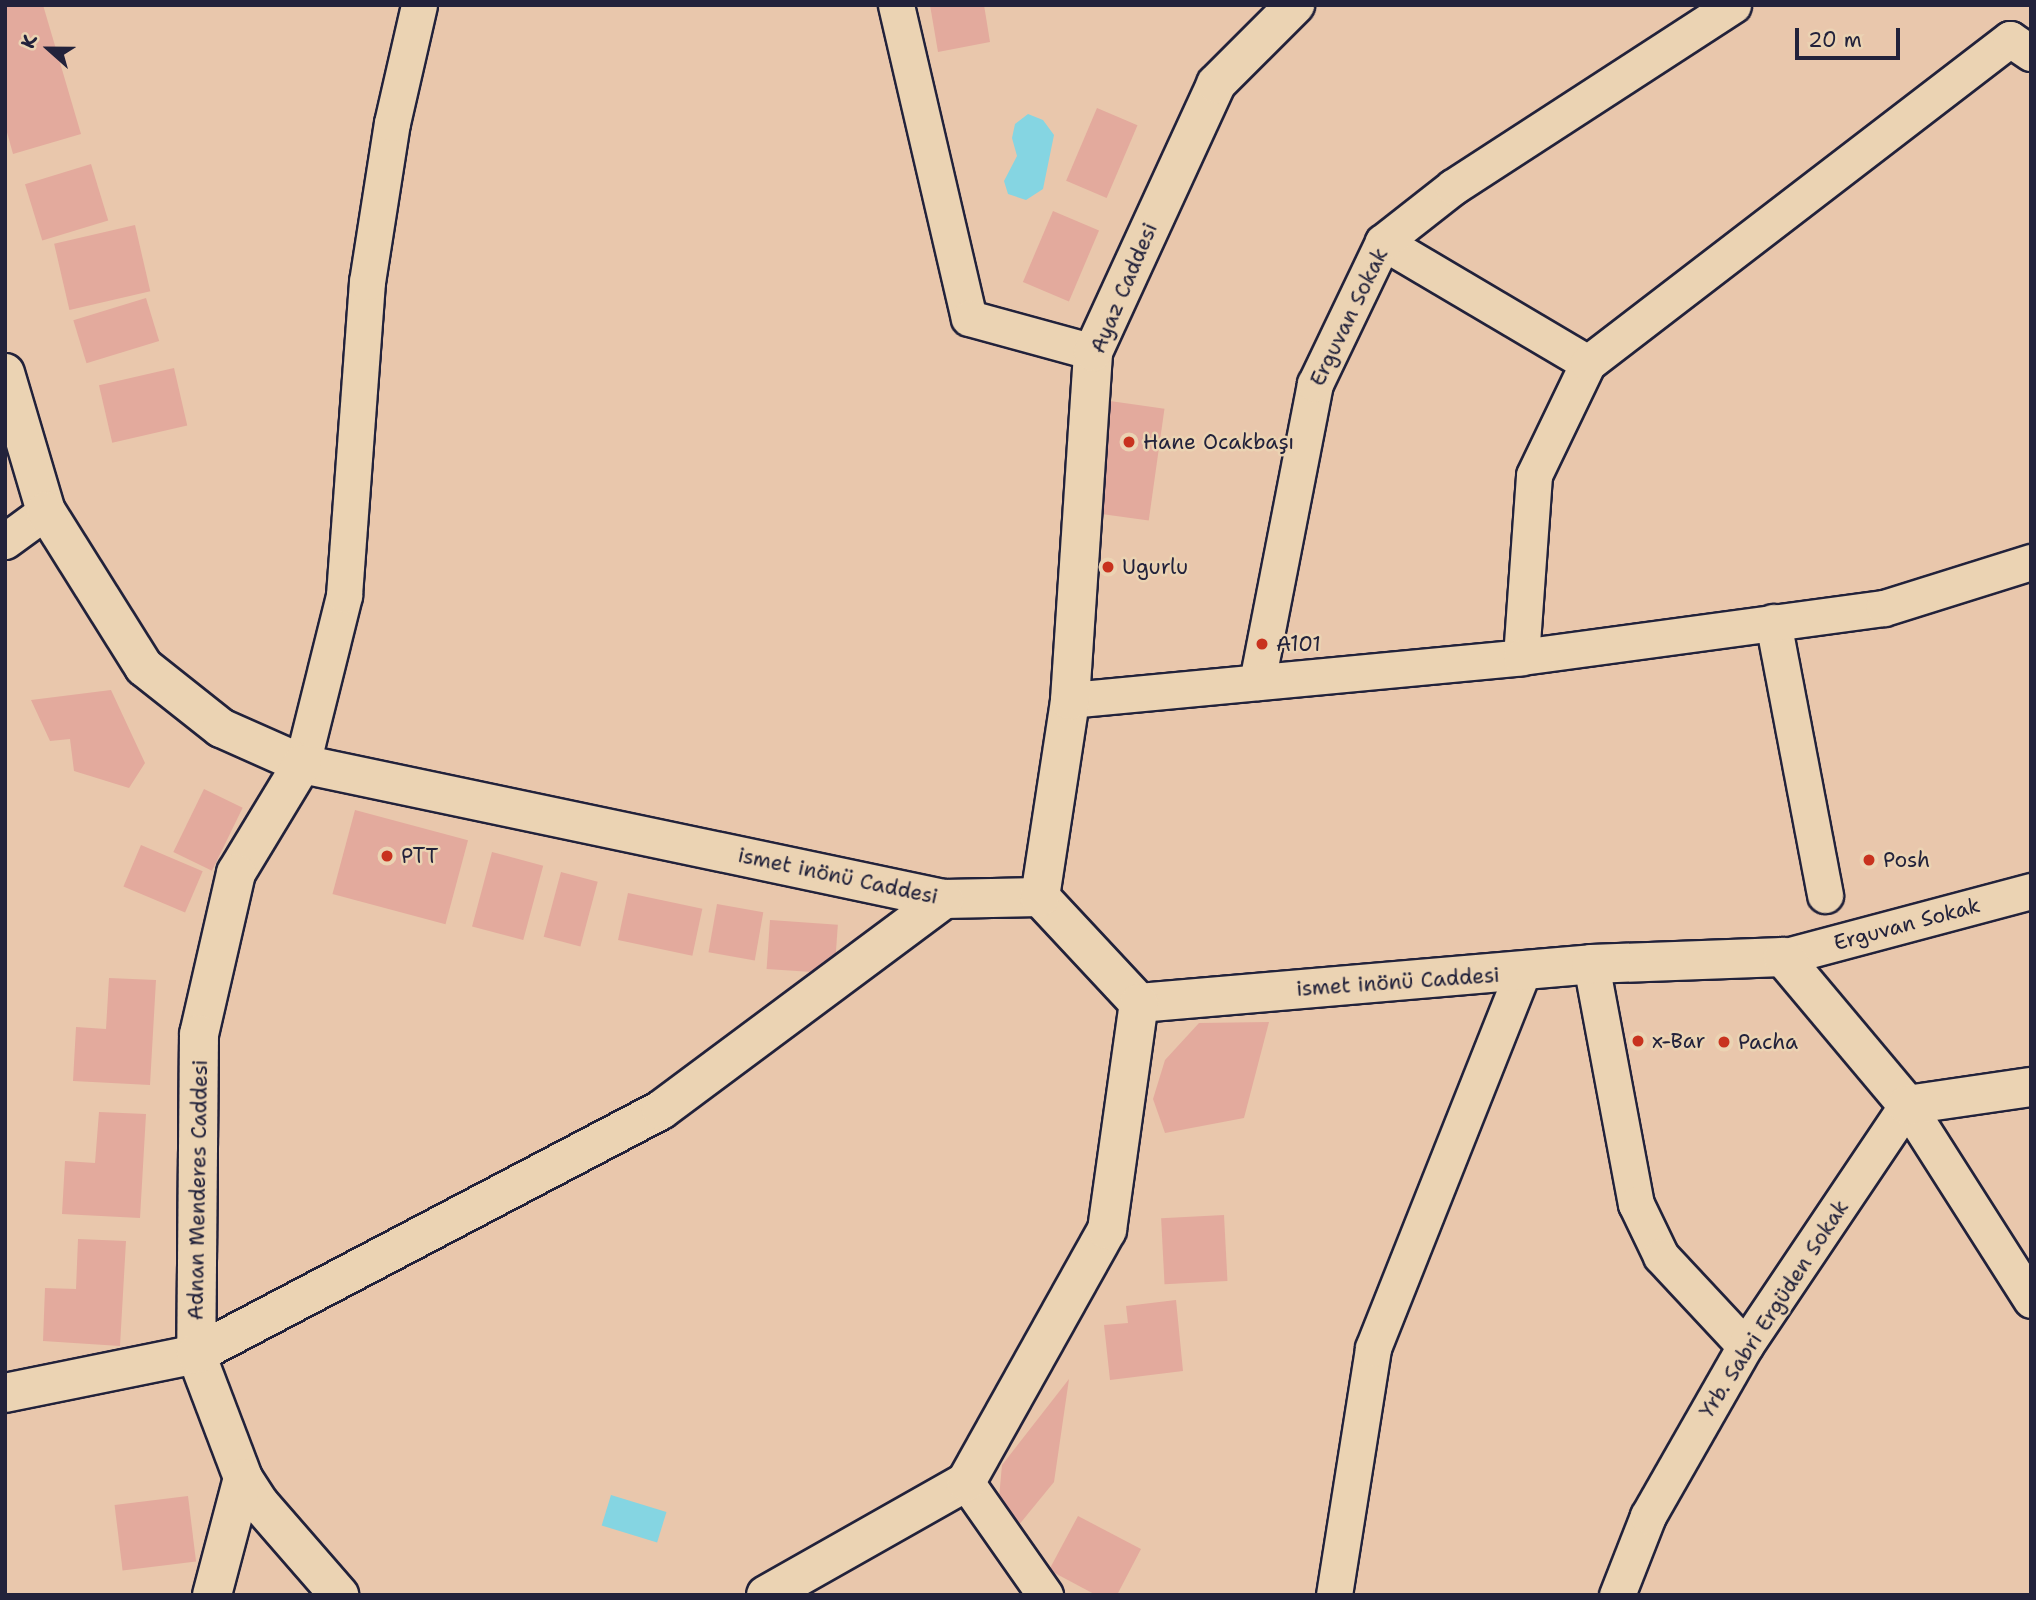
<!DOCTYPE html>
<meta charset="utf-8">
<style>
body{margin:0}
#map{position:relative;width:2036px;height:1600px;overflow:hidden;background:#e9c7ac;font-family:"Shantell Sans",sans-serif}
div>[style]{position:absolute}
.water>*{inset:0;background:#85d5e2;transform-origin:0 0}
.building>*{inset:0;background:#e3aa9d;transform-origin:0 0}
.roads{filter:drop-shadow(2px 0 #22223b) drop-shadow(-2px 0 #22223b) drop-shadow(0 2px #22223b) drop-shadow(0 -2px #22223b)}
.minor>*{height:35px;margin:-17.5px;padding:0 17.5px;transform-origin:17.5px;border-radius:17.5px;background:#ebd3b3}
.tertiary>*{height:38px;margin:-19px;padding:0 19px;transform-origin:19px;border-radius:19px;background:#ebd3b3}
.dots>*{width:19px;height:19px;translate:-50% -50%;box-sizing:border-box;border:4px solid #ebd3b3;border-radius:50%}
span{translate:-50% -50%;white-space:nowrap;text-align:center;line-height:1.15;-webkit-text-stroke:5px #ebd3b3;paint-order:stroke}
.street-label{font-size:21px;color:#22223b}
.poi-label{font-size:21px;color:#22223b}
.left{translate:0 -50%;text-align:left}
.frame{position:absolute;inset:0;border:7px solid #22223b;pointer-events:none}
.north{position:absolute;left:14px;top:14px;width:70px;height:70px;-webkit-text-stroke:5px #ebd3b3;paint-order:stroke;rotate:291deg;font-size:19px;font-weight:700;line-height:28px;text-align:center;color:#22223b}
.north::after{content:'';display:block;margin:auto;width:24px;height:32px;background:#22223b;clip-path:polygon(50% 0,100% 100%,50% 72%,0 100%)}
.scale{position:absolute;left:1795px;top:28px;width:105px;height:32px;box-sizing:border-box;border:4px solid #22223b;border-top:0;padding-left:9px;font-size:21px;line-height:24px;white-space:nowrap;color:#22223b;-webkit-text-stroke:5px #ebd3b3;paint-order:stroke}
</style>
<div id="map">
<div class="water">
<i style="clip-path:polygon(1028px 114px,1043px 120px,1054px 135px,1043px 189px,1026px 200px,1008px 194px,1004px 181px,1017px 156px,1012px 138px,1015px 124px)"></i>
<i style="left:611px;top:1495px;width:58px;height:32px;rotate:17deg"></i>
</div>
<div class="building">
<i style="clip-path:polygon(5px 5px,43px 5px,81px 134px,13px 154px,5px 125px)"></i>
<i style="clip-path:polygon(930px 5px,984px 5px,990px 42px,938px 52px)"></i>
<i style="left:1097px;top:108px;width:44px;height:79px;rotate:23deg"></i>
<i style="left:91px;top:164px;width:59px;height:69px;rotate:73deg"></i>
<i style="left:1053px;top:211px;width:50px;height:77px;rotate:23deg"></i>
<i style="left:135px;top:225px;width:68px;height:83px;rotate:77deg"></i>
<i style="left:146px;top:298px;width:45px;height:76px;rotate:73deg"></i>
<i style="left:174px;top:368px;width:59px;height:77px;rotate:77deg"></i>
<i style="left:1110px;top:401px;width:55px;height:113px;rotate:8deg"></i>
<i style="clip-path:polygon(111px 690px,145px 763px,129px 788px,74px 771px,70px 739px,50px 741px,31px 700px)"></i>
<i style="left:204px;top:789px;width:43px;height:70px;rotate:26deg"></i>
<i style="left:355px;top:810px;width:117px;height:87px;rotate:15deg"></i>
<i style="left:141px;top:845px;width:67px;height:45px;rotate:23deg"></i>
<i style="left:492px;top:852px;width:53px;height:77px;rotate:15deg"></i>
<i style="left:561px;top:872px;width:38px;height:67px;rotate:15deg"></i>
<i style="left:628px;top:893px;width:76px;height:48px;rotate:12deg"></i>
<i style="left:717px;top:904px;width:47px;height:49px;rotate:10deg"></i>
<i style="left:770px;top:920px;width:68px;height:49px;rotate:4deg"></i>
<i style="clip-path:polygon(109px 978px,156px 980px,150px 1085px,73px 1081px,76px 1027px,106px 1029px)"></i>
<i style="clip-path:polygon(1269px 1022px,1244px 1118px,1165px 1133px,1153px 1099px,1165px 1060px,1199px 1023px)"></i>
<i style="clip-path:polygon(99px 1112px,146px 1114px,140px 1218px,62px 1214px,65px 1161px,95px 1163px)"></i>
<i style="left:1224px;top:1215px;width:66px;height:63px;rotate:87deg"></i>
<i style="clip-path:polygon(78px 1239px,126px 1241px,120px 1346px,43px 1341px,45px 1288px,76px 1289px)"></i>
<i style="clip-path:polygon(1176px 1300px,1183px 1371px,1110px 1380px,1104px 1325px,1128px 1323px,1126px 1306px)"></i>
<i style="clip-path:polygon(1069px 1379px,1054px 1482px,1018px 1526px,999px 1498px,1002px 1465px)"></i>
<i style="left:188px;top:1496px;width:66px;height:74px;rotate:83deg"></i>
<i style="clip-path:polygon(1078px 1516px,1141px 1549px,1117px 1595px,1096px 1595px,1049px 1570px)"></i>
</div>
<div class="roads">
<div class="minor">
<i style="left:896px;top:5px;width:321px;rotate:76.9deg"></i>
<i style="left:969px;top:318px;width:129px;rotate:15.3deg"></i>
<i style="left:1383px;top:242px;width:238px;rotate:30.6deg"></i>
<i style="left:5px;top:541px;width:51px;rotate:-36.2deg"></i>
<i style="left:1773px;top:622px;width:278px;rotate:79.2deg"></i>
<i style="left:1521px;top:657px;width:182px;rotate:-85.9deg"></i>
<i style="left:1534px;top:475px;width:124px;rotate:-64.3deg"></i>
<i style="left:1588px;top:363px;width:532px;rotate:-37.52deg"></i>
<i style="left:2010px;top:39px;width:25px;rotate:34deg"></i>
<i style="left:1257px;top:682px;width:304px;rotate:-79deg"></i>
<i style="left:1315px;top:384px;width:157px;rotate:-64.4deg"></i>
<i style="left:1383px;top:242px;width:89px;rotate:-38.2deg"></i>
<i style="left:1453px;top:187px;width:334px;rotate:-33deg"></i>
<i style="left:1070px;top:700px;width:453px;rotate:-5.4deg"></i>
<i style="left:1521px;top:657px;width:366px;rotate:-7.7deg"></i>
<i style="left:1884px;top:608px;width:154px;rotate:-17.4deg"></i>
<i style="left:302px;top:764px;width:174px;rotate:-76deg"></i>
<i style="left:344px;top:595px;width:314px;rotate:-85.8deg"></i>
<i style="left:367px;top:282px;width:161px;rotate:-81.1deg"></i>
<i style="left:392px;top:123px;width:121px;rotate:-77.1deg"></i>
<i style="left:1783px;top:957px;width:257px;rotate:-14.9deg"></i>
<i style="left:1591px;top:964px;width:244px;rotate:79.4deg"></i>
<i style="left:1636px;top:1204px;width:58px;rotate:64.3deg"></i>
<i style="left:1661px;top:1256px;width:123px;rotate:47deg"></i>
<i style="left:966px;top:1482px;width:138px;rotate:55deg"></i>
<i style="left:1334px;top:1595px;width:250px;rotate:-81deg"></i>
<i style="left:1373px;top:1348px;width:404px;rotate:-68.3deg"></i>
<i style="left:1617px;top:1595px;width:85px;rotate:-68.6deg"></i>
<i style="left:1648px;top:1516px;width:196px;rotate:-60.3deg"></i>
<i style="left:1745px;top:1346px;width:290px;rotate:-56.1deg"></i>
<i style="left:1907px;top:1105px;width:231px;rotate:57.5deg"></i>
</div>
<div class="tertiary">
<i style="left:5px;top:373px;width:144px;rotate:73.5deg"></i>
<i style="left:46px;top:511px;width:184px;rotate:57.9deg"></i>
<i style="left:144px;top:667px;width:98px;rotate:38.4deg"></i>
<i style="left:221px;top:728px;width:89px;rotate:24deg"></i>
<i style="left:302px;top:764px;width:656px;rotate:11.88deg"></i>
<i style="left:944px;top:899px;width:96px;rotate:-1.2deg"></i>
<i style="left:1040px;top:897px;width:145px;rotate:47deg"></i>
<i style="left:302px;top:764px;width:127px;rotate:121.2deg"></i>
<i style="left:236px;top:873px;width:165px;rotate:102.9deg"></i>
<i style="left:199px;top:1034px;width:320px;rotate:90.5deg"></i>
<i style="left:196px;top:1354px;width:133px;rotate:69.2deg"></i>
<i style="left:243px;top:1478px;width:31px;rotate:57deg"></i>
<i style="left:260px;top:1504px;width:121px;rotate:49deg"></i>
<i style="left:1040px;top:897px;width:199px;rotate:-81.3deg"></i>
<i style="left:1070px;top:700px;width:349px;rotate:-86.2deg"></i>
<i style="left:1093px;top:352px;width:295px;rotate:-65.3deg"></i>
<i style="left:1216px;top:84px;width:112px;rotate:-45deg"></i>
<i style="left:1139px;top:1003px;width:454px;rotate:-4.9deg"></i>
<i style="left:1591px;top:964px;width:192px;rotate:-2.1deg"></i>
<i style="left:1783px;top:957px;width:193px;rotate:50deg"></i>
<i style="left:1907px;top:1105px;width:125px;rotate:-8.3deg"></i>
<i style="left:5px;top:1393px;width:195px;rotate:-11.5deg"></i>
<i style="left:196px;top:1354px;width:525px;rotate:-27.69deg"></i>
<i style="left:661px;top:1110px;width:353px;rotate:-36.7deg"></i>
<i style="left:212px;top:1595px;width:121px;rotate:-75.2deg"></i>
<i style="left:766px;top:1595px;width:230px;rotate:-29.5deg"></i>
<i style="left:966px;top:1482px;width:289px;rotate:-60.8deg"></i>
<i style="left:1107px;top:1230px;width:229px;rotate:-82deg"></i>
</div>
</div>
<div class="dots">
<i style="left:1129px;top:442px;background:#c8321e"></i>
<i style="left:1108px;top:567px;background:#c8321e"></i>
<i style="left:1262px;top:644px;background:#c8321e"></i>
<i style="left:387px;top:856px;background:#c8321e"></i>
<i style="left:1869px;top:860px;background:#c8321e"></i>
<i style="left:1638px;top:1041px;background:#c8321e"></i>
<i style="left:1724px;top:1042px;background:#c8321e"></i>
</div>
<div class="street-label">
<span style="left:1124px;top:288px;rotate:-67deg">Ayaz Caddesi</span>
<span style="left:1349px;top:317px;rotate:-64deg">Erguvan Sokak</span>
<span style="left:838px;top:876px;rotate:12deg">ismet inönü Caddesi</span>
<span style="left:1907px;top:924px;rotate:-15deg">Erguvan Sokak</span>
<span style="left:1398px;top:982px;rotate:-4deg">ismet inönü Caddesi</span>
<span style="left:198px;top:1190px;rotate:-89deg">Adnan Menderes Caddesi</span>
<span style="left:1774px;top:1309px;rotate:-57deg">Yrb. Sabri Ergüden Sokak</span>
</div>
<div class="poi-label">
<span class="left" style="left:1143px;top:442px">Hane Ocakbaşı</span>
<span class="left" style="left:1122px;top:567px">Ugurlu</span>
<span class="left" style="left:1276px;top:644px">A101</span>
<span class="left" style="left:401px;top:856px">PTT</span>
<span class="left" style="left:1883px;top:860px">Posh</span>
<span class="left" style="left:1652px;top:1041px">x-Bar</span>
<span class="left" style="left:1738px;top:1042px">Pacha</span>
</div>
<div class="frame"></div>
<div class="north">K</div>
<div class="scale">20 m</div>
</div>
